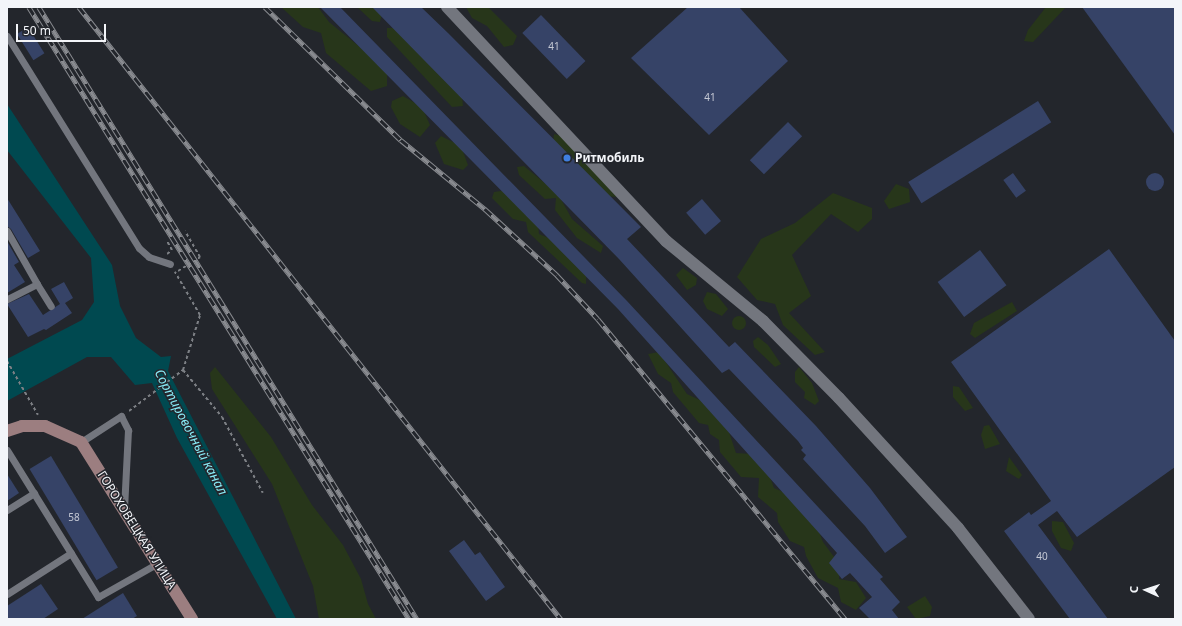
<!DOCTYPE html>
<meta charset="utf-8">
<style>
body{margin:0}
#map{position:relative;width:1182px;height:626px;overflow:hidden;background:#23262c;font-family:"Noto Sans",sans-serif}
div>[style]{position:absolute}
.green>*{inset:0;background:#27361a}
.round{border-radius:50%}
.water>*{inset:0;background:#004950}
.building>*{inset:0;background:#364367;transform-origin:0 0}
.path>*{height:2px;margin-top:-1px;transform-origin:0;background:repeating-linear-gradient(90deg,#7d8085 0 3px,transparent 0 6px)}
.lane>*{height:7px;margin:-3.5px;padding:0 3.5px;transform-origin:3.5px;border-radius:3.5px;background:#73767e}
.street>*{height:12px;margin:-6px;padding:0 6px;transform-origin:6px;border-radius:6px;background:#73767e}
.secondary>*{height:12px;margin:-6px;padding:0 6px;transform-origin:6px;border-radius:6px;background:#9c7e80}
.rail>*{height:4.5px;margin-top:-2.25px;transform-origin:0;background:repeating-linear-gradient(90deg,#23262c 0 9px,#898b90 0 18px);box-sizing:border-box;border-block:1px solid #898b90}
.dots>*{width:11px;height:11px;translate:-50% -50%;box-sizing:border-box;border:2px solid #23262c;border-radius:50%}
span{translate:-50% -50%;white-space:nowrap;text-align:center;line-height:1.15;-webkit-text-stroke:3px #23262c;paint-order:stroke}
.number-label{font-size:10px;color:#c4c8d4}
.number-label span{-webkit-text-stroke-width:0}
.poi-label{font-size:12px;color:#f3f5f9;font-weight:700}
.left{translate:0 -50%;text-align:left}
.street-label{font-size:12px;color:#f3f5f9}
.water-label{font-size:13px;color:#87eaf5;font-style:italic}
.frame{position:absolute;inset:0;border:8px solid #f3f5f9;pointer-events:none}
.north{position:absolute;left:1126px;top:570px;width:40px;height:40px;-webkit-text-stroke:3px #23262c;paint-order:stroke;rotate:273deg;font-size:11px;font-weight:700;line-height:16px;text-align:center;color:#f3f5f9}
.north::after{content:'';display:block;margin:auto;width:14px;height:18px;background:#f3f5f9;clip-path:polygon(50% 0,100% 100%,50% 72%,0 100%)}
.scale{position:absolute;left:16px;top:24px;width:90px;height:18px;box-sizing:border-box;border:2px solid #f3f5f9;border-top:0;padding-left:5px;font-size:12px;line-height:14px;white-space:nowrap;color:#f3f5f9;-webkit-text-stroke:3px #23262c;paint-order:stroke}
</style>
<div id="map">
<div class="green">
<i style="clip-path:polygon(281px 7px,318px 7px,329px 22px,387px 69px,387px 86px,371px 91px,326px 53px,321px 33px,303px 27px)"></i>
<i style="clip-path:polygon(357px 7px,375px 7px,382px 14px,380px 22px,372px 21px)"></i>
<i style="clip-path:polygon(466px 7px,488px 7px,517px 36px,513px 45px,504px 47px,487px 26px,472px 18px)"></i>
<i style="clip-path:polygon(1046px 7px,1066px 7px,1033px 42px,1024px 41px,1028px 30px)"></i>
<i style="clip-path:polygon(387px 28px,394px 28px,462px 96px,463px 106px,452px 107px,387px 37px)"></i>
<i style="clip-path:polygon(403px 96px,422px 107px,430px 125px,420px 137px,400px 124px,391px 107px,392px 101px)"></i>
<i style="clip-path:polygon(554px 134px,561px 136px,617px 197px,603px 196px,553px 143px)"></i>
<i style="clip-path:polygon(441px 136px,461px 146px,468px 165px,463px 170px,444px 164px,435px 143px)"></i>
<i style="clip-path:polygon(524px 166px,558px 194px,572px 219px,603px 246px,601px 253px,577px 238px,555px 210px,556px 198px,545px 199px,519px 175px,517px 167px)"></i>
<i style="clip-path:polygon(896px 184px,909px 189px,910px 202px,889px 209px,884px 201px)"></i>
<i style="clip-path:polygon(508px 190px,538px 224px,539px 234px,558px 242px,586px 272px,586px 284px,582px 283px,528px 232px,526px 222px,513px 219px,492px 198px,494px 192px)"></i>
<i style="clip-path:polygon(833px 193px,872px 208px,872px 219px,858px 232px,831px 214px,792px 255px,811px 296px,789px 313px,825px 352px,815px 355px,783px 325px,775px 304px,757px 300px,737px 277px,761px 239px,795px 223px)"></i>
<i style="clip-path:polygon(683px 268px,697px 278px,696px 285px,687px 290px,676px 275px)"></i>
<i style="clip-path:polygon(707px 292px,716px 294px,728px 309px,722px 316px,707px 309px,703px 301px)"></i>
<i style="clip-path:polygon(1012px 302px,1017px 311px,975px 338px,970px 334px,974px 323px)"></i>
<i class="round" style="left:732px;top:316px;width:14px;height:14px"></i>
<i style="clip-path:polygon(758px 337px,768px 345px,781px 364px,775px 367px,754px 347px,753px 341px)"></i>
<i style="clip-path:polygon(659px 352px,687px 394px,704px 402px,728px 429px,736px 453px,752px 454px,766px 466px,774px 488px,790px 495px,816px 524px,823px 542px,840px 565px,839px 579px,856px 582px,866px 598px,856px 610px,841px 602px,838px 588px,818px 578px,806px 556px,804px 547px,790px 541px,778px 522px,777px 513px,758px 497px,759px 478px,741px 477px,720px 452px,719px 440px,710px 434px,708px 425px,699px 423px,673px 392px,671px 383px,658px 374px,648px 354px)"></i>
<i style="clip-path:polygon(215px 367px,271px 437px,312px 505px,343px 545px,361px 579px,368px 604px,376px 619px,319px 619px,313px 586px,272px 484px,212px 389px,210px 373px)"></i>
<i style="clip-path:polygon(799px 367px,812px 383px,819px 401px,815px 405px,804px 398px,805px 392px,795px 382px,795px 372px)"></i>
<i style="clip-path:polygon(953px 386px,959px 387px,973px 408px,965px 411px,953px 397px)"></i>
<i style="clip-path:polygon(989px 425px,1000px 444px,985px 449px,981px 435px,984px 426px)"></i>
<i style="clip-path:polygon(1009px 457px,1022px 475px,1019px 479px,1006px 471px)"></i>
<i style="clip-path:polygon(1052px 521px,1063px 522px,1074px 543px,1071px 551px,1061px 548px,1052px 531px)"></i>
<i style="clip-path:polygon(925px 596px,932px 607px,930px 616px,916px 619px,907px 607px)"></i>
</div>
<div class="water">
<i style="clip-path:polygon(7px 104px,112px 265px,120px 306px,136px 338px,161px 357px,171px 356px,168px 371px,296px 619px,277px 619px,177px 438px,152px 383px,135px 385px,111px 357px,87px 357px,7px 401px,7px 359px,82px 320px,94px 302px,91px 258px,7px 150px)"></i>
</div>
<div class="building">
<i style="clip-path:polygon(320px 7px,340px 7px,627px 301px,883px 577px,880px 579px,900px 602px,892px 610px,899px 619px,870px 619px,859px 608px,872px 597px,850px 573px,842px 579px,829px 563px,837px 553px,618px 309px)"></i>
<i style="clip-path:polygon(372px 7px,421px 7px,448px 33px,641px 227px,627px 239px,729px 347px,735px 342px,816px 426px,870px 488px,907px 537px,885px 553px,865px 526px,803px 459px,806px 455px,801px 450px,803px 448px,798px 441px,729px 369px,722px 373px,619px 259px)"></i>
<i style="clip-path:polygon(688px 7px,739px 7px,788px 61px,709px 135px,631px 58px)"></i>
<i style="clip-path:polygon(1082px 7px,1175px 7px,1175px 135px)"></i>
<i style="left:541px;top:15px;width:64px;height:26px;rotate:46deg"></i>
<i style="left:28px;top:27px;width:31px;height:13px;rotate:58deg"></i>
<i style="left:1038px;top:101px;width:25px;height:153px;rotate:58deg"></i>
<i style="left:788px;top:122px;width:20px;height:54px;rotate:45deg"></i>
<i class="round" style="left:1146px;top:173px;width:18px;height:18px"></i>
<i style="left:1013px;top:173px;width:22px;height:12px;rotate:54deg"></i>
<i style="clip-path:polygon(7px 198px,40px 251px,28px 258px,11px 229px,7px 226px)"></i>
<i style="left:702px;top:199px;width:29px;height:21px;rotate:49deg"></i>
<i style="clip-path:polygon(7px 241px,19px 262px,14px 265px,25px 282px,7px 293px)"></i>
<i style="clip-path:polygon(1109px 249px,1175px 341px,1175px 467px,1077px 537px,1057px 511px,1038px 525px,1108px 619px,1070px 619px,1004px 531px,1029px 512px,1031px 515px,1051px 501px,951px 362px)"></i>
<i style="left:980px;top:250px;width:44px;height:53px;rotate:53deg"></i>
<i style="clip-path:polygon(64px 282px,73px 298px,65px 303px,72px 313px,46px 330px,44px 329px,28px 337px,7px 304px,29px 294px,43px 315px,60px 304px,51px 289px)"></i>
<i style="left:51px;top:456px;width:130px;height:25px;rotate:59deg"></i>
<i style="clip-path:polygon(7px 474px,19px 493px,7px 501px)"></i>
<i style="clip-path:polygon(464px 540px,475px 555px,480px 552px,505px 587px,486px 601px,449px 551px)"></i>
<i style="clip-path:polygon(41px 584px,58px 609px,43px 619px,7px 619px,7px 606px)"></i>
<i style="clip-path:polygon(123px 593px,137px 616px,132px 619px,82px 619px)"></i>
</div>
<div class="path">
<i style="left:167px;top:254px;width:6px;rotate:-39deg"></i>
<i style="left:172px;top:250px;width:10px;rotate:-119deg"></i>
<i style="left:178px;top:271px;width:26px;rotate:-32deg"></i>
<i style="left:200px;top:257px;width:30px;rotate:-120deg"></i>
<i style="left:7px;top:361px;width:62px;rotate:60.1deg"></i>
<i style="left:183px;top:370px;width:61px;rotate:50.3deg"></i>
<i style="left:222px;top:417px;width:86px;rotate:61.7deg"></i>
<i style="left:129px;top:411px;width:68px;rotate:-37.2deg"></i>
<i style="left:183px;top:370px;width:58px;rotate:-72.8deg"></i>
<i style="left:200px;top:315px;width:50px;rotate:-120.2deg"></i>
</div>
<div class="lane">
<i style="left:7px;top:36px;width:250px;rotate:58.1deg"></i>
<i style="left:139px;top:248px;width:13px;rotate:42deg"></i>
<i style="left:149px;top:257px;width:22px;rotate:18deg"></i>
<i style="left:7px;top:231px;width:61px;rotate:60.5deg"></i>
<i style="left:37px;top:284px;width:34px;rotate:153deg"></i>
<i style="left:37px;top:284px;width:26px;rotate:58deg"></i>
<i style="left:81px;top:442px;width:48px;rotate:-33deg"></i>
<i style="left:121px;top:416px;width:16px;rotate:63deg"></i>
<i style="left:128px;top:430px;width:78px;rotate:92.9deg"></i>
<i style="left:7px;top:450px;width:173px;rotate:58.2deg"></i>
<i style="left:98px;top:597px;width:69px;rotate:-29.5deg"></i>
<i style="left:7px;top:510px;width:32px;rotate:-32deg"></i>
<i style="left:7px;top:594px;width:76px;rotate:-32.6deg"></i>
</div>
<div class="street">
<i style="left:447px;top:7px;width:320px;rotate:46.9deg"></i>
<i style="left:666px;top:241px;width:126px;rotate:39.5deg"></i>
<i style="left:763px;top:321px;width:108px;rotate:45.4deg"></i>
<i style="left:839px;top:398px;width:176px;rotate:47.5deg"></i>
<i style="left:958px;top:528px;width:115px;rotate:52deg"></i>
</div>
<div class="secondary">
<i style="left:7px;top:431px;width:16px;rotate:-18deg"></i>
<i style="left:22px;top:426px;width:23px"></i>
<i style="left:45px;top:426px;width:39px;rotate:24deg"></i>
<i style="left:81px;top:442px;width:209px;rotate:57.9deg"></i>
</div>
<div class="rail">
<i style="left:29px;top:7px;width:720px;rotate:58.16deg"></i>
<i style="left:39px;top:7px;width:719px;rotate:58.3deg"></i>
<i style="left:79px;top:7px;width:779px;rotate:51.78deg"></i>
<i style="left:265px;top:7px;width:190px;rotate:44.4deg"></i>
<i style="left:401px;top:140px;width:109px;rotate:39.4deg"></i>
<i style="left:485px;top:209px;width:98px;rotate:42.5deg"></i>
<i style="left:557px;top:275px;width:60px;rotate:47deg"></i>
<i style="left:598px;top:319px;width:389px;rotate:50.5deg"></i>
</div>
<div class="dots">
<i style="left:567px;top:158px;background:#3f7fe0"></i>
</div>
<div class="number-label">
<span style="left:554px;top:47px">41</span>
<span style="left:710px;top:98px">41</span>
<span style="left:74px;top:518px">58</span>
<span style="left:1042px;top:557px">40</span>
</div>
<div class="poi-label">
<span class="left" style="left:575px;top:158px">Ритмобиль</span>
</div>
<div class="street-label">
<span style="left:137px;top:530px;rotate:58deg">ГОРОХОВЕЦКАЯ УЛИЦА</span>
</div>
<div class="water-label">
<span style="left:191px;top:432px;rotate:62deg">Сортировочный канал</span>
</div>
<div class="frame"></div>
<div class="north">С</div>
<div class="scale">50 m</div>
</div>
